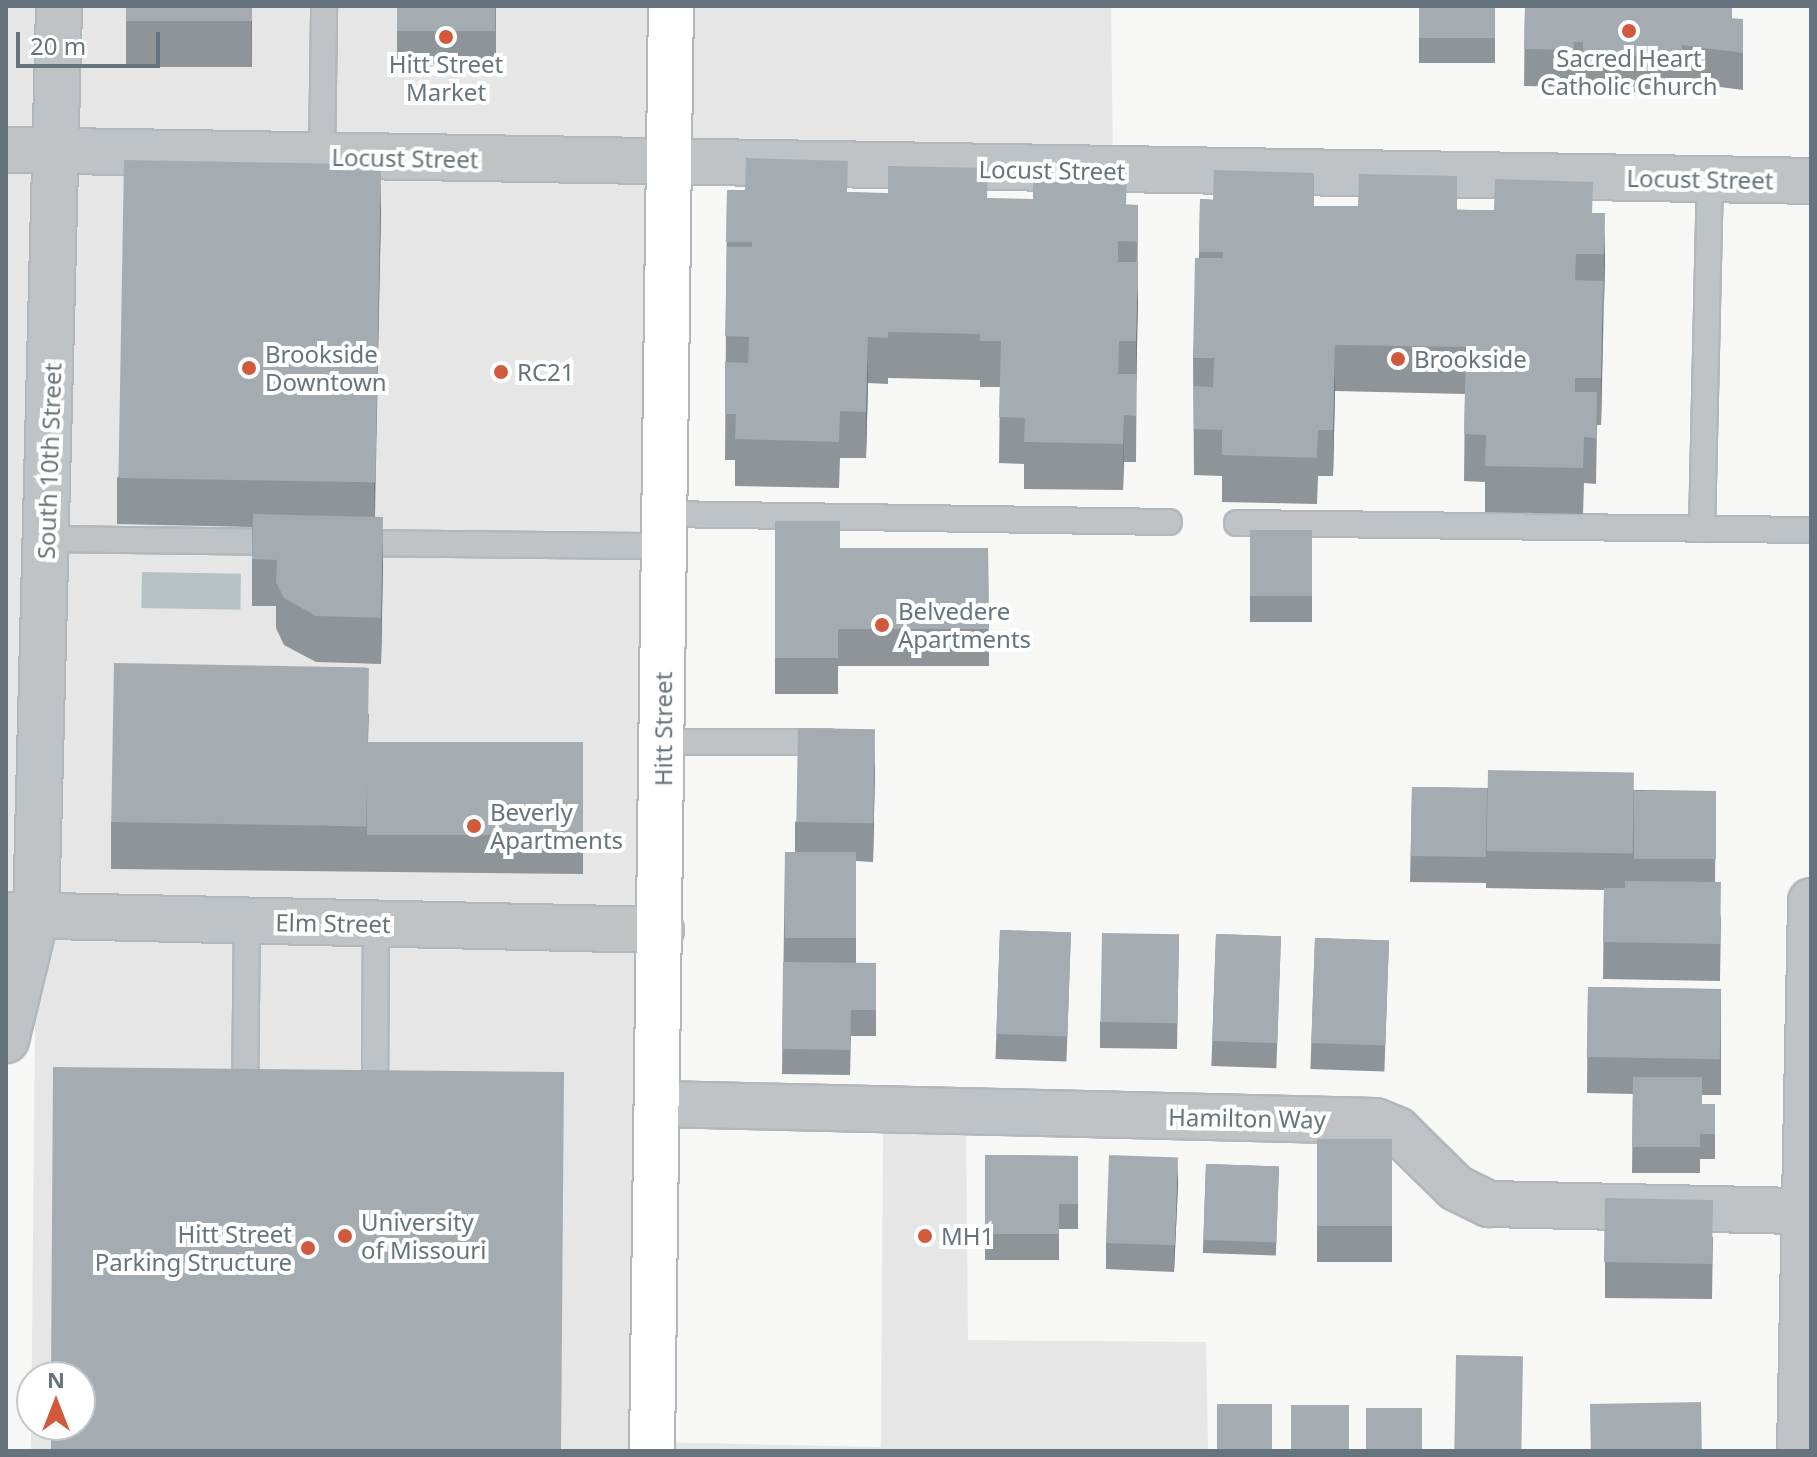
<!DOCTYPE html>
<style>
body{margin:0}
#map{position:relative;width:1817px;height:1457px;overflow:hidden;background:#f7f7f5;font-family:"Noto Sans",sans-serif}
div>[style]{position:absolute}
.built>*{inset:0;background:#e5e6e5}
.water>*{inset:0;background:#b6c1c5;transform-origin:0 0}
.roads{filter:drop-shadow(2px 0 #b2b7bb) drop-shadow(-2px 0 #b2b7bb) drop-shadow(0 2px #b2b7bb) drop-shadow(0 -2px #b2b7bb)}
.lane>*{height:24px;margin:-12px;padding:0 12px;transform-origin:12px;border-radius:12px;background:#bfc3c6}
.street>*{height:44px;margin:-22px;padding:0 22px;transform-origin:22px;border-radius:22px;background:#bfc3c6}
.secondary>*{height:44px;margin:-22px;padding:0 22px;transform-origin:22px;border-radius:22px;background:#fff}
.wall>*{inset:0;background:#8e9498;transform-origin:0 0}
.shaded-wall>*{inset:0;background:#74787c}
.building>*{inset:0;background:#a5acb1;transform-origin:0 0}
.dots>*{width:22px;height:22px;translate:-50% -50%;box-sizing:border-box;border:4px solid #fff;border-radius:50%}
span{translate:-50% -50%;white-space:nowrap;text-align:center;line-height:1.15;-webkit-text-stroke:8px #fff;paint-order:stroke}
.poi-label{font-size:24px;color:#66747d}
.left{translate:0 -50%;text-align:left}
.right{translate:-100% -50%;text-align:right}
.street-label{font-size:24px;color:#66747d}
.frame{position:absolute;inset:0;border:8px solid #66747d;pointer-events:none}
.north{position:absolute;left:16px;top:1361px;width:80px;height:80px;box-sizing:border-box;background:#fff;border:2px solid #c2c7cb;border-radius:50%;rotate:0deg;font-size:22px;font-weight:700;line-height:32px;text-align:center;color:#66747d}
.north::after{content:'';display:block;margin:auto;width:28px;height:36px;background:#d1593c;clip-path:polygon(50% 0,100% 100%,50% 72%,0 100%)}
.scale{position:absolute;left:16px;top:32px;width:144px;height:36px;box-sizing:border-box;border:4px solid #66747d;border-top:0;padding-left:10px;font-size:24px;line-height:28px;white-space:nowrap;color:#66747d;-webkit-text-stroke:6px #fff;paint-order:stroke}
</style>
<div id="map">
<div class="built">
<i style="clip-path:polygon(evenodd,6px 6px,1111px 6px,1113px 171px,668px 163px,653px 1442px,881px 1447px,883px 1131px,966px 1132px,968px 1340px,1206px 1342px,1208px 1451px,31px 1451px,36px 921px,6px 1040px,6px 6px,32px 1377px,80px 1377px,80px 1425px,32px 1425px,32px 1377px)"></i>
</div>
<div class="water">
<i style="left:142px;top:572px;width:99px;height:36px;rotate:1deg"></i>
</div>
<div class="roads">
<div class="lane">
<i style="left:322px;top:157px;width:151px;rotate:-89.2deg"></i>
<i style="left:665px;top:514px;width:504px;rotate:0.91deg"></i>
<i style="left:1237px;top:523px;width:574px;rotate:0.7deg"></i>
<i style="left:1702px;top:529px;width:350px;rotate:-88.7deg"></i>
<i style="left:46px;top:539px;width:238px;rotate:0.7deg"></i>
<i style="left:353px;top:543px;width:311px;rotate:0.6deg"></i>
<i style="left:663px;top:742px;width:166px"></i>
<i style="left:245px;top:1102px;width:181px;rotate:-89.4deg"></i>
<i style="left:375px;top:1102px;width:178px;rotate:-89.7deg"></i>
</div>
<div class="street">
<i style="left:6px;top:150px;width:1805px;rotate:0.98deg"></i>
<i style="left:8px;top:915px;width:653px;rotate:1.32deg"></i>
<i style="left:6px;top:1040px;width:128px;rotate:-76.4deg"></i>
<i style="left:36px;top:916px;width:910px;rotate:-88.55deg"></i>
<i style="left:660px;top:1104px;width:715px;rotate:1.36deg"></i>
<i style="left:1375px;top:1121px;width:24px;rotate:22deg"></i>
<i style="left:1397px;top:1130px;width:83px;rotate:44.5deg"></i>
<i style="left:1456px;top:1188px;width:37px;rotate:26deg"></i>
<i style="left:1489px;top:1204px;width:316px;rotate:1.3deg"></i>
<i style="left:1800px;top:1451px;width:550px;rotate:-88.85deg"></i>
</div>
<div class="secondary">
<i style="left:652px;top:1451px;width:1445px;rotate:-89.25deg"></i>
</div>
</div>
<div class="wall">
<i style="left:126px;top:6px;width:126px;height:61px"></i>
<i style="left:397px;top:6px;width:99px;height:61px"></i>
<i style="left:1419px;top:6px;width:76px;height:57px"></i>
<i style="clip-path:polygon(1525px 6px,1743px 19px,1743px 90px,1682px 82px,1682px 93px,1583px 91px,1583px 79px,1574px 79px,1574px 87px,1524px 86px)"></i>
<i style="clip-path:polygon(727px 190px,848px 192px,1138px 205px,1136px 462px,1124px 462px,1123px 490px,1024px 489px,1024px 464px,999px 463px,1000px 387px,980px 387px,980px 380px,888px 378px,888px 384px,868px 383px,866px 458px,840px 458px,839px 488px,735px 486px,735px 460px,725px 460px)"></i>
<i style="clip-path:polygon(1200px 199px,1314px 206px,1593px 213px,1605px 259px,1601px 425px,1597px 425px,1596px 484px,1584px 483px,1583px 514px,1485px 512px,1485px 482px,1464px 481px,1465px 394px,1335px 391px,1333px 476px,1318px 476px,1317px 504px,1222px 502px,1222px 476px,1194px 475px,1193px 358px,1199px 258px)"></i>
<i style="clip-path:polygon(381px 211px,375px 517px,383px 563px,381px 664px,316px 662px,284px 645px,276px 628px,276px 606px,252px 606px,252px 527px,117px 524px,117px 478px)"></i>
<i style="clip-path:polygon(775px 521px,840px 548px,988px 548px,989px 666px,838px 666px,838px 694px,775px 694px)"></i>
<i style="left:1250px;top:530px;width:62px;height:92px"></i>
<i style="clip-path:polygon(369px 714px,368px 742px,583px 743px,583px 874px,111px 869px,111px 822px)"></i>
<i style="clip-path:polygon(875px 766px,873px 862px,856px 861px,856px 963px,876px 963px,876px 1036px,851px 1036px,850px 1075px,782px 1074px,785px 852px,795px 852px,795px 822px)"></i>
<i style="clip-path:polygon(1412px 787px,1716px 791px,1715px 882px,1721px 919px,1720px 981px,1603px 979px,1604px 890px,1486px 888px,1486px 883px,1410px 882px)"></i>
<i style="left:1000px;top:930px;width:71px;height:129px;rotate:2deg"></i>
<i style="clip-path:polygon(1179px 934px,1177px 1049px,1100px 1048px,1100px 1022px)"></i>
<i style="left:1216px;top:934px;width:65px;height:132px;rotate:2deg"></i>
<i style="left:1315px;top:938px;width:74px;height:131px;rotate:2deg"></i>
<i style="clip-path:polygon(1588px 987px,1721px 989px,1721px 1095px,1702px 1095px,1702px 1104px,1715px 1104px,1715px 1159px,1700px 1159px,1700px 1173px,1632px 1173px,1633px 1094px,1587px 1093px)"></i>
<i style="left:1317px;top:1139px;width:75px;height:123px"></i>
<i style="clip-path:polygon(985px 1155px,1078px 1156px,1078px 1229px,1059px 1229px,1059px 1260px,985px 1260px)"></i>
<i style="left:1206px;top:1164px;width:73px;height:89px;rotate:2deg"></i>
<i style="clip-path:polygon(1178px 1184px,1174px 1272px,1106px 1269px,1106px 1243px)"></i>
<i style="clip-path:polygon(1605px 1198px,1713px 1237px,1712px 1299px,1605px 1298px)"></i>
</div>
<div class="shaded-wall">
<i style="clip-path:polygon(252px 6px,251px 69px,251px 22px)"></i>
<i style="clip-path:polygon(381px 165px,381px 211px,374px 529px,374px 482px)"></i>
<i style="clip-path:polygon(1605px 213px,1605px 259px,1604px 301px,1604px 254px)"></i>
<i style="clip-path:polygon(1138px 262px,1138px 308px,1136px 387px,1136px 341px)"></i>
<i style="clip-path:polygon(1603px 281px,1603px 327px,1601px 425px,1601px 378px)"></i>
<i style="clip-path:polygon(868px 337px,868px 383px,866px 458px,866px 412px)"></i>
<i style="clip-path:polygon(1335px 345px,1335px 391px,1333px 476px,1333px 430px)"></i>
<i style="clip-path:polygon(1124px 415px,1124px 462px,1123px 490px)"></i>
<i style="clip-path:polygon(383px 517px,383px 563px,381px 664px,381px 618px)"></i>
<i style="clip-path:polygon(875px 730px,875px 766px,873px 862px,873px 825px)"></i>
<i style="clip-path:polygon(1178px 1158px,1178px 1184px,1174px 1272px,1174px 1246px)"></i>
</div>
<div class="building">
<i style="left:126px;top:6px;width:126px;height:15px"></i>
<i style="left:397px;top:6px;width:98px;height:25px"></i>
<i style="left:1419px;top:6px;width:76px;height:32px"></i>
<i style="clip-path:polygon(1525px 6px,1732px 6px,1732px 19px,1743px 19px,1743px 53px,1682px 45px,1682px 56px,1583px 55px,1583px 42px,1574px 42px,1574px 50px,1524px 49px)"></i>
<i style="clip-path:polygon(746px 158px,848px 161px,847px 192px,888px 193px,888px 166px,988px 168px,987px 198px,1033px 199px,1033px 172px,1127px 173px,1126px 205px,1138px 205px,1138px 242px,1118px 241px,1118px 262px,1138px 262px,1136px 341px,1119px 341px,1118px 374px,1136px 374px,1136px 416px,1124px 415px,1123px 444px,1024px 442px,1025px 418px,999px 417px,1001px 341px,980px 341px,980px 334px,888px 332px,888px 338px,868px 337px,866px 412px,840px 411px,839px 442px,735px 439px,736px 414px,725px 414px,725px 362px,748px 363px,749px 337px,725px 336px,727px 247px,752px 247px,752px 242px,726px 242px,727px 190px,745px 190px)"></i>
<i style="left:124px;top:160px;width:257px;height:318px;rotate:1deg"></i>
<i style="clip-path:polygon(1214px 170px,1314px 173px,1314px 206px,1358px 206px,1359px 174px,1457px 176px,1457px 210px,1494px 210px,1495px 179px,1593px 182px,1592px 213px,1605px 213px,1604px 254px,1576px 254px,1575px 280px,1603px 281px,1601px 378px,1575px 378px,1575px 392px,1597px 392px,1596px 438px,1584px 437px,1583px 468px,1485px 466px,1486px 435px,1464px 434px,1466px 347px,1335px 345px,1333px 430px,1318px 430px,1317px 458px,1222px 455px,1222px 430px,1194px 429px,1194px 386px,1213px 387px,1214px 358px,1193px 358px,1195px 258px,1222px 258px,1223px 252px,1199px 252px,1200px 199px,1213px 200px)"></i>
<i style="clip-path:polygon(253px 514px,383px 517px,381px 618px,316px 616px,284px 598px,276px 582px,277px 560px,252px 559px)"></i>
<i style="clip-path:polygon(775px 521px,840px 521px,840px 548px,988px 548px,989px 629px,838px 629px,838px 658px,775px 658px)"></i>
<i style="left:1250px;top:530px;width:62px;height:66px"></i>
<i style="left:114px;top:663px;width:255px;height:159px;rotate:1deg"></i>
<i style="left:798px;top:728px;width:77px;height:94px;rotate:1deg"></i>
<i style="left:367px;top:742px;width:216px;height:93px"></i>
<i style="left:1488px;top:770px;width:146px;height:81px;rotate:1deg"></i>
<i style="left:1412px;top:787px;width:75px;height:69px;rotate:1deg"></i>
<i style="left:1634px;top:791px;width:82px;height:68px"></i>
<i style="left:785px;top:852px;width:71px;height:86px"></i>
<i style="clip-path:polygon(1625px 881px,1721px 882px,1720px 944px,1603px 942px,1604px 888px,1625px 888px)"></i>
<i style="left:1000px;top:930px;width:71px;height:104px;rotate:2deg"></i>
<i style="left:1102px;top:933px;width:77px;height:89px;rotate:1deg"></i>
<i style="left:1216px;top:934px;width:65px;height:107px;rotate:2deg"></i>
<i style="left:1315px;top:938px;width:74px;height:105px;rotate:2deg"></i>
<i style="clip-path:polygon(783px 962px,876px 963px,876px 1010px,851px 1010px,850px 1050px,782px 1049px)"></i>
<i style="left:1588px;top:987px;width:133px;height:70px;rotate:1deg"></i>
<i style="clip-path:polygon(53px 1067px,564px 1072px,561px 1451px,51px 1451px,51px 1425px,80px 1425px,80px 1377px,51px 1377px)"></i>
<i style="clip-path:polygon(1633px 1077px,1702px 1077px,1702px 1104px,1715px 1104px,1715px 1134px,1700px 1134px,1700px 1147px,1632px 1147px)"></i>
<i style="left:1317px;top:1139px;width:75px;height:87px"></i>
<i style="clip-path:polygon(985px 1155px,1078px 1156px,1078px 1204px,1059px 1204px,1059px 1234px,985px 1234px)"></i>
<i style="left:1109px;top:1155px;width:69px;height:88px;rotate:2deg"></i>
<i style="left:1206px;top:1164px;width:73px;height:76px;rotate:2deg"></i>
<i style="left:1605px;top:1198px;width:108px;height:64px;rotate:1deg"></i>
<i style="left:1456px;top:1355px;width:67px;height:96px;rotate:1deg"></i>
<i style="left:1701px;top:1402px;width:49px;height:111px;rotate:89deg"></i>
<i style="left:1217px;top:1404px;width:55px;height:47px"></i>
<i style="left:1349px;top:1405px;width:46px;height:58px;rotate:90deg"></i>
<i style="left:1366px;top:1408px;width:56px;height:43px"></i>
</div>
<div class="dots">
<i style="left:1629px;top:31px;background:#d1593c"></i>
<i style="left:446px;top:37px;background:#d1593c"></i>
<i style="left:1398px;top:359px;background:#d1593c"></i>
<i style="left:249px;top:368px;background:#d1593c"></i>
<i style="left:501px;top:372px;background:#d1593c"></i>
<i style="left:882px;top:625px;background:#d1593c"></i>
<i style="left:474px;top:826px;background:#d1593c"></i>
<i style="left:345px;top:1236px;background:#d1593c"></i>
<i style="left:925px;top:1236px;background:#d1593c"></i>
<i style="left:308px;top:1248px;background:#d1593c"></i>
</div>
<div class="poi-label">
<span style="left:1629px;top:72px">Sacred Heart<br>Catholic Church</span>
<span style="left:446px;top:78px">Hitt Street<br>Market</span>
<span class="left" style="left:265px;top:368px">Brookside<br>Downtown</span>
<span class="left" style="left:1414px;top:359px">Brookside</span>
<span class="left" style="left:517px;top:372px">RC21</span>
<span class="left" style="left:898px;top:625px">Belvedere<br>Apartments</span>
<span class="left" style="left:490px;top:826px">Beverly<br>Apartments</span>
<span class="left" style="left:361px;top:1236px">University<br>of Missouri</span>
<span class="right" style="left:292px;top:1248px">Hitt Street<br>Parking Structure</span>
<span class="left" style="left:941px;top:1236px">MH1</span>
</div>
<div class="street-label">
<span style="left:405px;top:158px;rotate:1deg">Locust Street</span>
<span style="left:1052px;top:170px;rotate:1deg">Locust Street</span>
<span style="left:1700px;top:179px;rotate:1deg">Locust Street</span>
<span style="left:49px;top:461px;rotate:-88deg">South 10th Street</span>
<span style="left:663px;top:729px;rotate:-90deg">Hitt Street</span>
<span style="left:333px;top:923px;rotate:1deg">Elm Street</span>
<span style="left:1247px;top:1118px;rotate:1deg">Hamilton Way</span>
</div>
<div class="frame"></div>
<div class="north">N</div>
<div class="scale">20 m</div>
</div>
